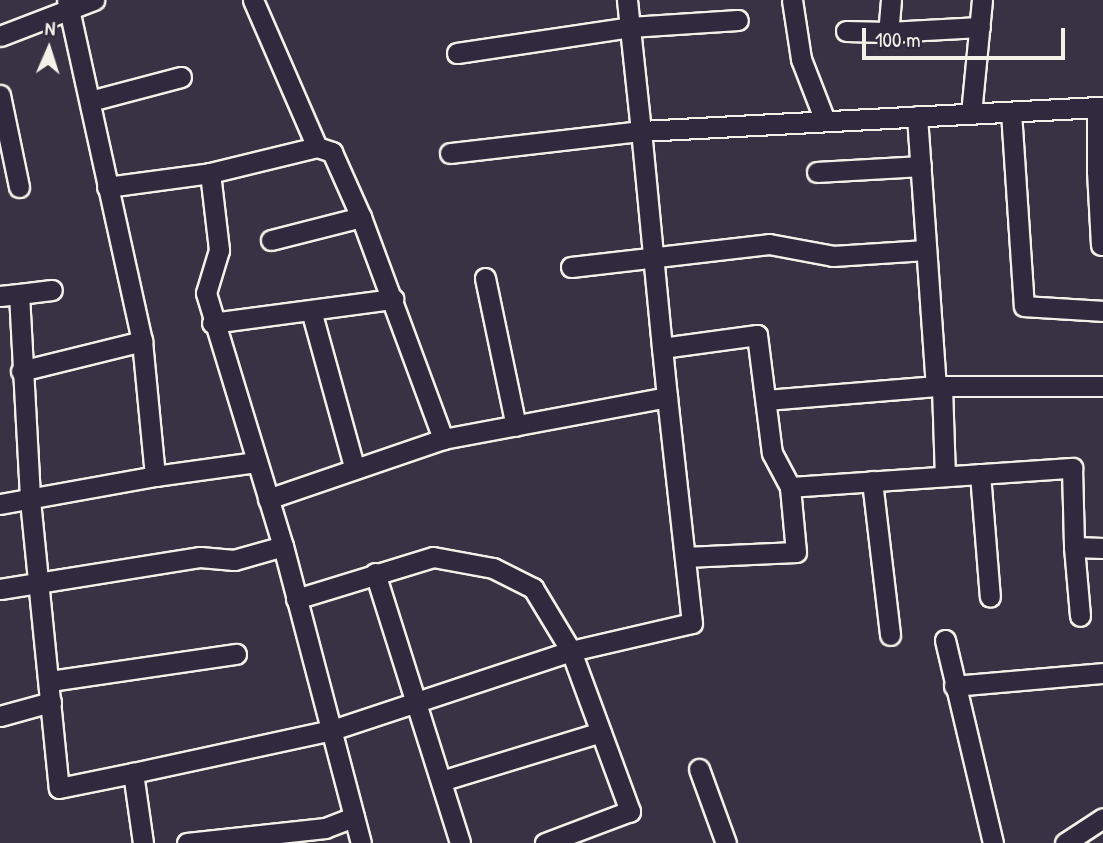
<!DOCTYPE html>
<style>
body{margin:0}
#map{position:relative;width:1103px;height:843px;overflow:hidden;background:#373244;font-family:"Patrick Hand",sans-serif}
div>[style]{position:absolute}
.roads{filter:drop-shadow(2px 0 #f4f1e8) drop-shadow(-2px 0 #f4f1e8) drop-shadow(0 2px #f4f1e8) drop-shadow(0 -2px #f4f1e8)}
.minor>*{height:19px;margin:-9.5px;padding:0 9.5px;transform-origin:9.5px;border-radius:9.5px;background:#2f2a3d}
span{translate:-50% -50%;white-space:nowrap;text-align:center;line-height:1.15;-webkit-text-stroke:5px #2f2a3d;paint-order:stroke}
.north{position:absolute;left:14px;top:14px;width:70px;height:70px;-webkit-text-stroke:5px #2f2a3d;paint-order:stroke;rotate:3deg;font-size:19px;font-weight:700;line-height:28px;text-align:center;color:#f4f1e8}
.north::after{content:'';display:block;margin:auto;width:24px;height:32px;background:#f4f1e8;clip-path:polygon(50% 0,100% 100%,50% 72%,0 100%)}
.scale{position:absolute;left:862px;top:28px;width:203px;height:32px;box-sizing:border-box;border:4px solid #f4f1e8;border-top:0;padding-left:9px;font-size:21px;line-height:24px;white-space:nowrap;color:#f4f1e8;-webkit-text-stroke:5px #2f2a3d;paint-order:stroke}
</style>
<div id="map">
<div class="roads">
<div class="minor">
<i style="left:253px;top:0;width:160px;rotate:66.5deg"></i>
<i style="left:317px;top:147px;width:16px;rotate:18deg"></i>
<i style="left:332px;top:152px;width:71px;rotate:66deg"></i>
<i style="left:361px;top:217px;width:237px;rotate:69.7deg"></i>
<i style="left:443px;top:439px;width:185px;rotate:161.1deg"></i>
<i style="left:792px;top:0;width:60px;rotate:81.3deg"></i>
<i style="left:801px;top:59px;width:66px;rotate:68.8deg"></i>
<i style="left:891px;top:0;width:32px;rotate:95deg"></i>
<i style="left:888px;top:32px;width:92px;rotate:-3.1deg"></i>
<i style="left:846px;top:31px;width:42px;rotate:1.4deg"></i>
<i style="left:0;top:36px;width:101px;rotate:-21deg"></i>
<i style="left:457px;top:53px;width:175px;rotate:-8.5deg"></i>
<i style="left:630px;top:27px;width:108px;rotate:-3.7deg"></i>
<i style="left:0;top:95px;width:94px;rotate:78.3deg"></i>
<i style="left:90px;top:101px;width:94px;rotate:-14.8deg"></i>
<i style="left:1097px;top:107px;width:64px;rotate:90deg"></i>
<i style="left:1097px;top:171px;width:6px"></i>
<i style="left:1011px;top:112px;width:194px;rotate:86.2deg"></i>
<i style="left:1024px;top:306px;width:79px;rotate:3.6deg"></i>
<i style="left:971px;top:114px;width:115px;rotate:-84.5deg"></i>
<i style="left:917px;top:116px;width:271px;rotate:86deg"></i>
<i style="left:317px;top:147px;width:110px;rotate:166.3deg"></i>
<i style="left:210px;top:173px;width:78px;rotate:83.3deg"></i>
<i style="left:219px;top:250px;width:45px;rotate:106.8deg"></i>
<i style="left:206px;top:293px;width:264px;rotate:73.1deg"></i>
<i style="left:283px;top:546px;width:307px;rotate:75.3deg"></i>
<i style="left:450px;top:153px;width:192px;rotate:-6.6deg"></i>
<i style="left:641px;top:131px;width:132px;rotate:-96.1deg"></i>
<i style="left:1097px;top:171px;width:74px;rotate:86.9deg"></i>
<i style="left:817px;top:172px;width:104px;rotate:-3.3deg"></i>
<i style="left:107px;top:187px;width:104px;rotate:-7.7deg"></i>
<i style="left:271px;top:240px;width:93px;rotate:-14.3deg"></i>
<i style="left:571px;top:267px;width:199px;rotate:-6.6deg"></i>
<i style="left:769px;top:244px;width:65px;rotate:10.6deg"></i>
<i style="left:833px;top:256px;width:93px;rotate:-3.7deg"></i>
<i style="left:485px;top:278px;width:151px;rotate:78.2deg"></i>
<i style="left:19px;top:294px;width:33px;rotate:-7deg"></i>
<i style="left:0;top:296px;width:19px;rotate:-6deg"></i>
<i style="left:19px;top:294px;width:206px;rotate:86.9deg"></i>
<i style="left:30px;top:500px;width:289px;rotate:84.3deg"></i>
<i style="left:59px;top:788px;width:76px;rotate:-11.5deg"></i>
<i style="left:312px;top:314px;width:158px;rotate:74.6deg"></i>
<i style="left:212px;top:323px;width:183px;rotate:-7.6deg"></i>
<i style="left:662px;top:348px;width:218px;rotate:-95.5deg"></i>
<i style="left:641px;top:131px;width:463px;rotate:-3deg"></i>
<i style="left:21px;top:371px;width:125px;rotate:-13.9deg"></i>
<i style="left:142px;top:341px;width:349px;rotate:-102.4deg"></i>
<i style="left:942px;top:387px;width:89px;rotate:88.1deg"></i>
<i style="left:766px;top:400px;width:171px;rotate:-4.7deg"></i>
<i style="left:936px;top:386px;width:167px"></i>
<i style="left:443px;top:439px;width:228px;rotate:-10.6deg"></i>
<i style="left:667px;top:397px;width:49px;rotate:-95.8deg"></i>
<i style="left:662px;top:348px;width:96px;rotate:-7.8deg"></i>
<i style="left:757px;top:335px;width:119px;rotate:82.8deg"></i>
<i style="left:772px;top:453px;width:38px;rotate:62deg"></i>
<i style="left:790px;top:487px;width:283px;rotate:-3.9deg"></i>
<i style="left:1072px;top:468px;width:79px;rotate:88.5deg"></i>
<i style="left:1074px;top:547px;width:29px;rotate:2deg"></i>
<i style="left:980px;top:474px;width:123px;rotate:85.4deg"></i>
<i style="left:155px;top:476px;width:102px;rotate:-7.9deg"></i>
<i style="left:872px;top:481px;width:155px;rotate:83.3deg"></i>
<i style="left:0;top:504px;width:158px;rotate:-10.2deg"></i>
<i style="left:155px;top:476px;width:136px;rotate:-95.5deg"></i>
<i style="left:1074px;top:547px;width:69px;rotate:85deg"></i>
<i style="left:685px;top:557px;width:111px;rotate:-2.6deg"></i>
<i style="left:796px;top:552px;width:65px;rotate:-95.3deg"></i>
<i style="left:375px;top:573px;width:283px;rotate:72.5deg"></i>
<i style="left:0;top:589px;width:203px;rotate:-9.1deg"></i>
<i style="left:200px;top:557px;width:34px;rotate:5deg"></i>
<i style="left:234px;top:560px;width:51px;rotate:-15.9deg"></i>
<i style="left:296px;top:599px;width:143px;rotate:-17deg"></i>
<i style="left:433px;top:557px;width:61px;rotate:10.4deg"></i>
<i style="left:493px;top:568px;width:45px;rotate:26.6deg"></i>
<i style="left:533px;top:588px;width:74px;rotate:58.9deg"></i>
<i style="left:571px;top:651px;width:124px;rotate:-13deg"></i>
<i style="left:692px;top:623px;width:227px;rotate:-96.3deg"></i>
<i style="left:945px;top:640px;width:209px;rotate:76.7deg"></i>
<i style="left:50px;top:681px;width:188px;rotate:-8.3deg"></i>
<i style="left:954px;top:686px;width:150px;rotate:-5deg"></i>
<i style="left:0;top:716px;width:53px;rotate:-15.4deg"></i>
<i style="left:699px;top:769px;width:79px;rotate:70deg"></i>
<i style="left:441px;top:781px;width:167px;rotate:-17deg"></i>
<i style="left:143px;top:843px;width:71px;rotate:-98.1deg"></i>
<i style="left:133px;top:773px;width:204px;rotate:-12.2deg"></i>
<i style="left:332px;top:730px;width:252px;rotate:-18.3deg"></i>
<i style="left:571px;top:651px;width:171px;rotate:69.8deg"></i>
<i style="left:630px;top:811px;width:91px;rotate:159.4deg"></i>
<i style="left:187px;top:843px;width:139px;rotate:-6.2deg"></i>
<i style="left:325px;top:828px;width:31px;rotate:-21deg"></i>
<i style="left:1065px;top:843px;width:45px;rotate:-33.3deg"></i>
</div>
</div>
<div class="north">N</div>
<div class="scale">100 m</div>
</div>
